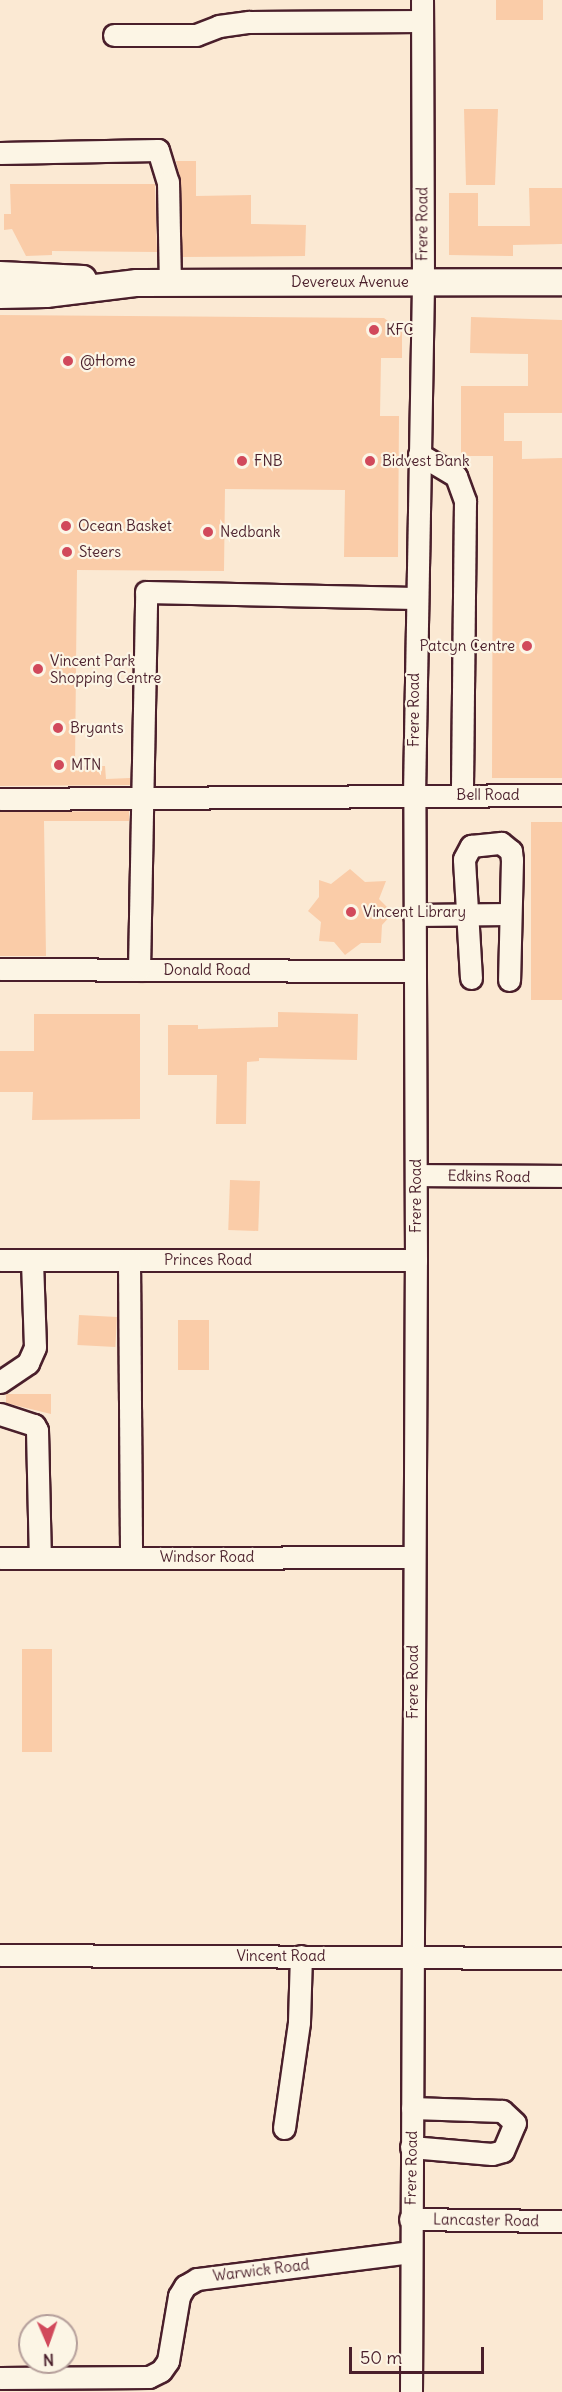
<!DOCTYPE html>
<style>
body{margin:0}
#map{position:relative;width:562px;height:2392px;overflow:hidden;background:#fbe9d3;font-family:Delius,sans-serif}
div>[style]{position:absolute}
.building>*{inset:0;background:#facca8;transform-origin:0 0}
.roads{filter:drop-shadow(2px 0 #4a1f2b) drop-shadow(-2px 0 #4a1f2b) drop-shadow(0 2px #4a1f2b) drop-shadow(0 -2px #4a1f2b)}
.minor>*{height:21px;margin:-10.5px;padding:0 10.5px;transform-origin:10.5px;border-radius:10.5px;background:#fcf5e5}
.major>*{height:26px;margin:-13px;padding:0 13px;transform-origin:13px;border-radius:13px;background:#fcf5e5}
.dots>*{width:16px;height:16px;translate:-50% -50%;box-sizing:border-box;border:3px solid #fcf5e5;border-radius:50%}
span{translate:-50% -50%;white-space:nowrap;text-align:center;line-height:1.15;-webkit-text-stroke:4.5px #fcf5e5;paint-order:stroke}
.street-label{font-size:15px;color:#4a1f2b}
.poi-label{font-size:15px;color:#4a1f2b}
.left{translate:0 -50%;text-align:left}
.right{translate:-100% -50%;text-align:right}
.north{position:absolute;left:18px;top:2314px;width:60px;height:60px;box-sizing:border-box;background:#fcf5e5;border:2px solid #b59f9b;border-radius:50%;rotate:178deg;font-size:16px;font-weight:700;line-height:24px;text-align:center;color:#4a1f2b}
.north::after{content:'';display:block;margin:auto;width:21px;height:27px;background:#d1495b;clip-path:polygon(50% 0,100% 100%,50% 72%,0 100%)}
.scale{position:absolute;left:349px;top:2347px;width:135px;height:27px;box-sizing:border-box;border:3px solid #4a1f2b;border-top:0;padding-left:8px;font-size:18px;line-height:21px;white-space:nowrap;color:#4a1f2b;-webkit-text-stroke:4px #fcf5e5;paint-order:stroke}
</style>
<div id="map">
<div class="building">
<i style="left:496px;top:0;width:47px;height:20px"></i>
<i style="clip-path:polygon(464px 109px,498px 109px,495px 185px,466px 185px)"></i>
<i style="clip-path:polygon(176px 161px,196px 161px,196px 196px,251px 195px,251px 224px,306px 225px,305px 256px,182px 257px,181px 182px)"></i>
<i style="clip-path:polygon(10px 184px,155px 184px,157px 252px,52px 251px,52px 255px,26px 256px,12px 229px,4px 230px,4px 214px,11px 214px)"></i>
<i style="clip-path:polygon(529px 188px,562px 188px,562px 244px,513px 245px,513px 256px,449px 255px,449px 193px,478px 193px,478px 226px,530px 226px)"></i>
<i style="clip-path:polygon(0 315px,384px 318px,402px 332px,402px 358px,381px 358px,380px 416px,399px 416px,398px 557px,344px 557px,345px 490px,225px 489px,224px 571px,77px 570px,75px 766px,105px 766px,106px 779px,130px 778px,130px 785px,0 786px)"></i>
<i style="clip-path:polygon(471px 317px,562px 320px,562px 413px,504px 413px,504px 441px,522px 441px,522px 459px,562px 458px,562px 778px,492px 778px,493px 456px,461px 456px,461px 386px,528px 386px,528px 354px,470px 353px)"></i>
<i style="clip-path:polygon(129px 811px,129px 821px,44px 821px,46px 956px,0 956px,0 812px)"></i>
<i style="left:531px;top:822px;width:31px;height:178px"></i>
<i style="clip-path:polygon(350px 869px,365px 882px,386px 881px,379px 899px,393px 913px,382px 925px,381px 943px,361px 943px,345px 955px,334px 942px,319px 941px,321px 922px,308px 911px,319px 897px,319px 880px,331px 884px)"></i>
<i style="clip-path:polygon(278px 1012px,358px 1014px,357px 1060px,259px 1058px,259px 1061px,247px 1062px,246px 1124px,216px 1124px,217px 1075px,168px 1075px,168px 1025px,198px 1025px,198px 1029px,278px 1027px)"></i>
<i style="clip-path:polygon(34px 1014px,140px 1014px,140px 1119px,32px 1120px,33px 1092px,0 1092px,0 1051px,34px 1051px)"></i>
<i style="left:230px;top:1180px;width:30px;height:50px;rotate:2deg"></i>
<i style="left:79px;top:1315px;width:38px;height:30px;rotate:3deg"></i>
<i style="left:178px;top:1320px;width:31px;height:50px"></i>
<i style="clip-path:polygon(6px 1394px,51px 1394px,51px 1414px,6px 1403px)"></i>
<i style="left:22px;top:1649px;width:30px;height:103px"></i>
</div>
<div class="roads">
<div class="minor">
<i style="left:114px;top:35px;width:82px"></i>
<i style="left:196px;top:35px;width:25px;rotate:-21deg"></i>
<i style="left:219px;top:26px;width:30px;rotate:-8deg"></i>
<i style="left:249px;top:22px;width:173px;rotate:-0.3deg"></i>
<i style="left:0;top:153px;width:158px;rotate:-1.1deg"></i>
<i style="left:158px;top:150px;width:34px;rotate:73deg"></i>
<i style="left:168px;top:182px;width:101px;rotate:88.9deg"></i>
<i style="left:419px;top:454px;width:43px;rotate:30.7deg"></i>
<i style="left:456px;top:476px;width:27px;rotate:70deg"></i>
<i style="left:465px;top:501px;width:294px;rotate:90.6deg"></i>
<i style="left:0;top:799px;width:562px;rotate:-0.41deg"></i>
<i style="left:414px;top:915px;width:96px;rotate:-0.6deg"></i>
<i style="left:0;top:969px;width:415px;rotate:0.3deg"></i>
<i style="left:139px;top:970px;width:378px;rotate:-88.9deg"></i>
<i style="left:146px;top:592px;width:269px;rotate:1.3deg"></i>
<i style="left:471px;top:978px;width:119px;rotate:-93.4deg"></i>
<i style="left:464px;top:859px;width:15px;rotate:-62deg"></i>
<i style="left:471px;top:846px;width:30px;rotate:-6deg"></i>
<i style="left:501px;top:843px;width:13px;rotate:39deg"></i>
<i style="left:511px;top:851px;width:9px;rotate:84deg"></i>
<i style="left:512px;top:860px;width:120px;rotate:91.4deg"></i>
<i style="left:416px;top:1175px;width:146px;rotate:0.4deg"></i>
<i style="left:0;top:1260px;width:416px"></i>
<i style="left:129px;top:1260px;width:298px;rotate:89.6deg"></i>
<i style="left:0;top:1382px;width:34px;rotate:-34deg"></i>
<i style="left:28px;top:1363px;width:17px;rotate:-66deg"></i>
<i style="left:35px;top:1347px;width:87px;rotate:-92deg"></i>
<i style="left:0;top:1414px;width:36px;rotate:18deg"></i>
<i style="left:34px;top:1425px;width:6px;rotate:59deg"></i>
<i style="left:37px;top:1430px;width:128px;rotate:88.7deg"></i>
<i style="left:0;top:1558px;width:414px;rotate:-0.1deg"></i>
<i style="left:0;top:1955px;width:562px;rotate:0.31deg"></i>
<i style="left:284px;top:2128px;width:107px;rotate:-81.9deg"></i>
<i style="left:299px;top:2022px;width:66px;rotate:-88.3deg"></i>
<i style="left:411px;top:2147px;width:81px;rotate:4.9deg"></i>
<i style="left:492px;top:2154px;width:11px;rotate:-15deg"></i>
<i style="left:503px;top:2151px;width:30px;rotate:-67deg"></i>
<i style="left:515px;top:2123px;width:18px;rotate:-137deg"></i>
<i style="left:502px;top:2111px;width:90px;rotate:-178.1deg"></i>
<i style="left:410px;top:2219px;width:152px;rotate:0.8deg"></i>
<i style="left:0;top:2378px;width:149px;rotate:-0.4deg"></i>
<i style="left:149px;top:2377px;width:13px;rotate:-27deg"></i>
<i style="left:161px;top:2371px;width:12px;rotate:-55deg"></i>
<i style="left:168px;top:2361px;width:66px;rotate:-80.4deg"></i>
<i style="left:179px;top:2296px;width:12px;rotate:-59deg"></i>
<i style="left:185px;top:2286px;width:14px;rotate:-30deg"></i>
<i style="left:197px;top:2279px;width:215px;rotate:-7.2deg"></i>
<i style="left:411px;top:2392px;width:1132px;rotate:-89.75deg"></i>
<i style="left:416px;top:1260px;width:465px;rotate:-90.2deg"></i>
<i style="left:414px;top:795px;width:513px;rotate:-88.99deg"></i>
<i style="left:423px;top:282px;width:282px;rotate:-90.2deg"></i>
</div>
<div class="major">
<i style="left:0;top:275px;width:83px;rotate:2.8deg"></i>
<i style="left:0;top:295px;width:46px;rotate:-1.2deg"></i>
<i style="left:46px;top:294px;width:92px;rotate:-6.9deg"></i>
<i style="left:137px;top:283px;width:425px;rotate:-0.1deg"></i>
</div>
</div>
<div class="dots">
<i style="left:374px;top:330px;background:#d1495b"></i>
<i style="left:68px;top:361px;background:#d1495b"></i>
<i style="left:242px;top:461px;background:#d1495b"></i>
<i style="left:370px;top:461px;background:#d1495b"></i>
<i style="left:66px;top:526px;background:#d1495b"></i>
<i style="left:208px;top:532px;background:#d1495b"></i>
<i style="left:67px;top:552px;background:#d1495b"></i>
<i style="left:527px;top:646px;background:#d1495b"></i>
<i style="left:38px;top:669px;background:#d1495b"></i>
<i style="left:58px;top:728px;background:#d1495b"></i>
<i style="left:59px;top:765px;background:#d1495b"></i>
<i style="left:351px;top:912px;background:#d1495b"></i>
</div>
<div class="street-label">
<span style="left:422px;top:224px;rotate:-90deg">Frere Road</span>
<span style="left:350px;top:282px">Devereux Avenue</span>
<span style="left:414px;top:710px;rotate:-90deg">Frere Road</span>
<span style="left:488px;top:795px">Bell Road</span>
<span style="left:207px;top:970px">Donald Road</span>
<span style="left:489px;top:1176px;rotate:1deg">Edkins Road</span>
<span style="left:416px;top:1196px;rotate:-90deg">Frere Road</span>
<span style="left:208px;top:1260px">Princes Road</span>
<span style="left:207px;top:1557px">Windsor Road</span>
<span style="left:413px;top:1682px;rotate:-90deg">Frere Road</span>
<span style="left:281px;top:1956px">Vincent Road</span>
<span style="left:411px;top:2168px;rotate:-89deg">Frere Road</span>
<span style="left:486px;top:2220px;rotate:1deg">Lancaster Road</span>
<span style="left:261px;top:2270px;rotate:-7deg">Warwick Road</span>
</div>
<div class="poi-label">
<span class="left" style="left:386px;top:330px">KFC</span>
<span class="left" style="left:80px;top:361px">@Home</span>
<span class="left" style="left:254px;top:461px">FNB</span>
<span class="left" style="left:382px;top:461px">Bidvest Bank</span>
<span class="left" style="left:78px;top:526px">Ocean Basket</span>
<span class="left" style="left:220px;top:532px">Nedbank</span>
<span class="left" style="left:79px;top:552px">Steers</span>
<span class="right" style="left:515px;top:646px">Patcyn Centre</span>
<span class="left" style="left:50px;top:669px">Vincent Park<br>Shopping Centre</span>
<span class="left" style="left:70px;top:728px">Bryants</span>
<span class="left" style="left:71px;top:765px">MTN</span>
<span class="left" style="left:363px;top:912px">Vincent Library</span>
</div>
<div class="north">N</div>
<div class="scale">50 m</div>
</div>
